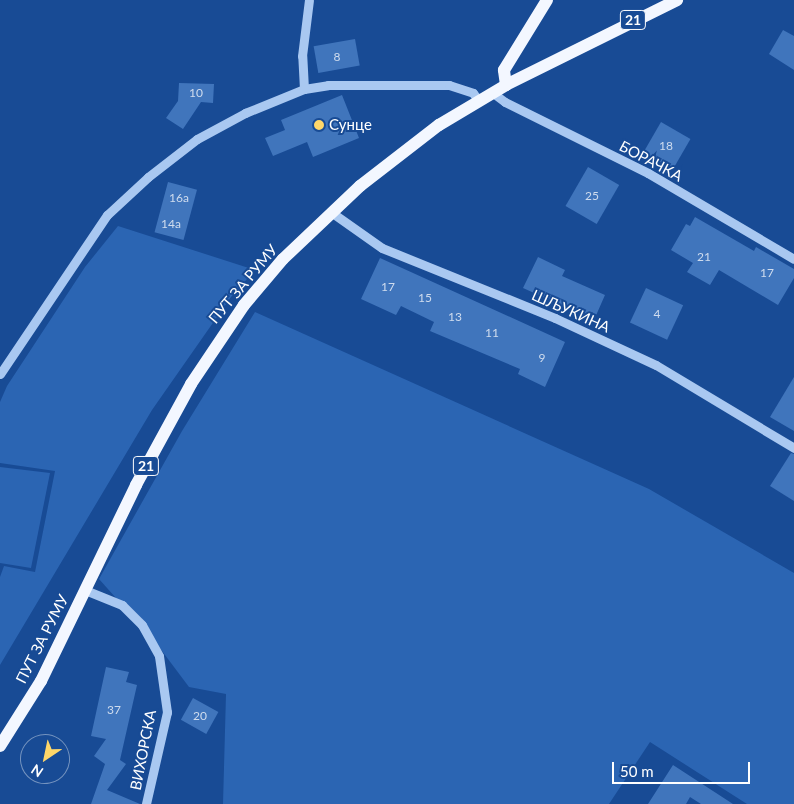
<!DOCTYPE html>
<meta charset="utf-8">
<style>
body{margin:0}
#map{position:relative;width:794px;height:804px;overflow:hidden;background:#184b95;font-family:Lato,sans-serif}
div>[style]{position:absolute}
.green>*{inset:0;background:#2b65b3}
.building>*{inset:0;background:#4075bc;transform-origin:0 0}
.minor>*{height:9px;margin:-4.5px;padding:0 4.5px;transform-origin:4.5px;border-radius:4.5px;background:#a9c8f1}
.major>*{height:12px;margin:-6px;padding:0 6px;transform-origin:6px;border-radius:6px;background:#f3f7ff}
.dots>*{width:14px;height:14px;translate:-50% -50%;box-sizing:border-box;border:2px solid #184b95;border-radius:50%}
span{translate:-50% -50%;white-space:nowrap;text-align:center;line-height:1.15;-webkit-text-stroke:4px #184b95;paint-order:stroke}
.number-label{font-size:12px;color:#cfdcee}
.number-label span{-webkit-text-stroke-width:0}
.shield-label span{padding:1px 4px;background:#184b95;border:1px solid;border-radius:4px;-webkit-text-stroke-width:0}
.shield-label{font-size:14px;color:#fff;font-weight:700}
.poi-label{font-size:15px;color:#fff}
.left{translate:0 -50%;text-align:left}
.street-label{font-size:15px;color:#fff}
.north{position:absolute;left:20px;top:734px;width:50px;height:50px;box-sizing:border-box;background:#184b95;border:1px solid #7493bf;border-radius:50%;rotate:214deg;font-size:14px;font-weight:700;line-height:20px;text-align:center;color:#fff}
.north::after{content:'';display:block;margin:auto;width:18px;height:22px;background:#ffd769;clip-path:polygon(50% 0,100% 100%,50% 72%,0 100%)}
.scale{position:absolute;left:612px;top:762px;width:138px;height:22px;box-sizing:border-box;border:2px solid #fff;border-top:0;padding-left:6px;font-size:15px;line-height:18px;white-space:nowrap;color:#fff;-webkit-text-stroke:4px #184b95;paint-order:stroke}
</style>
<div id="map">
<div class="green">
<i style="clip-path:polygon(118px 226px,255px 270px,231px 297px,152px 410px,0 665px,0 577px,4px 566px,35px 572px,55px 471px,0 463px,0 402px,7px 386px,85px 267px)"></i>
<i style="clip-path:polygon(255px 312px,649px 489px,794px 573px,794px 804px,747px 804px,650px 742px,609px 804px,223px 804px,226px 694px,189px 687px,156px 643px,99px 579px,182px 431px)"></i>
<i style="clip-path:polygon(0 467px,50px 473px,31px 568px,0 563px)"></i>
</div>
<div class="building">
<i style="clip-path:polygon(783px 30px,794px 36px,794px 70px,769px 54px)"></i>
<i style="left:355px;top:39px;width:27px;height:42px;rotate:80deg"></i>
<i style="clip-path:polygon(179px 83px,214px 84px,213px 103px,201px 102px,183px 129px,166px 118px,178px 101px)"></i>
<i style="clip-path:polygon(342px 95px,359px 138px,313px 157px,307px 142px,273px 156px,265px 138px,285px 130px,281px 120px)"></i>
<i style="left:661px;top:122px;width:34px;height:35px;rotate:30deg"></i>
<i style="left:588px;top:167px;width:36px;height:45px;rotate:30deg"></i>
<i style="left:168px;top:182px;width:30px;height:52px;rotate:15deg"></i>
<i style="clip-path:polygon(695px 217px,754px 251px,756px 247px,794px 269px,794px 278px,778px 305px,719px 270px,710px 285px,687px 272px,693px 263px,671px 250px,686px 224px,690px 226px)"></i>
<i style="clip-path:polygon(538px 257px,565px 270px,562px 276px,605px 295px,594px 320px,523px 288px)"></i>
<i style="clip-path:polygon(380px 258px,565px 342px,545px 387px,518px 374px,520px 369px,430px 331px,434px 322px,401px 306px,396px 315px,361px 299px)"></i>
<i style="left:646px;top:288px;width:41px;height:38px;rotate:25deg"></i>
<i style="clip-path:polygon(794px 377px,794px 431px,770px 417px)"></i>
<i style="clip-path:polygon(791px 453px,794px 454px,794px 501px,770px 486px)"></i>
<i style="clip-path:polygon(106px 667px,129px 672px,126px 682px,137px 685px,120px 760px,126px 764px,107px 790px,140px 804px,91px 804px,105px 764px,94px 756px,106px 739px,91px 736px)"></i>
<i style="left:193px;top:698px;width:29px;height:25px;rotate:29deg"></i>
<i style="clip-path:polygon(673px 765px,733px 804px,701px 804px,690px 797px,686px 804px,648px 804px)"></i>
</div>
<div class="minor">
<i style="left:304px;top:89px;width:33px;rotate:-93deg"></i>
<i style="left:302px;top:56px;width:56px;rotate:-82.9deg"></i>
<i style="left:493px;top:93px;width:15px;rotate:37deg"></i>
<i style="left:505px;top:102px;width:160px;rotate:26.4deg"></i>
<i style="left:648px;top:173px;width:169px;rotate:30.5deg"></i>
<i style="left:331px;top:212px;width:62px;rotate:35.2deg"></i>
<i style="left:382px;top:248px;width:187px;rotate:22deg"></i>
<i style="left:555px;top:318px;width:111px;rotate:25deg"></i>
<i style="left:656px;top:365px;width:161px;rotate:31deg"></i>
<i style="left:0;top:374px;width:192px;rotate:-56.1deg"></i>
<i style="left:107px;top:215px;width:56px;rotate:-42.8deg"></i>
<i style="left:148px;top:177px;width:62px;rotate:-37.8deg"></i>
<i style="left:197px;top:139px;width:55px;rotate:-28.4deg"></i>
<i style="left:245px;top:113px;width:64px;rotate:-22.1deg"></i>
<i style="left:304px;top:89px;width:24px;rotate:-9deg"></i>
<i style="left:328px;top:85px;width:121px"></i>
<i style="left:449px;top:85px;width:25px;rotate:18deg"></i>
<i style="left:473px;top:93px;width:10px;rotate:53deg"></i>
<i style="left:85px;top:590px;width:40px;rotate:22deg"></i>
<i style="left:122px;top:605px;width:28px;rotate:45deg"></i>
<i style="left:142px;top:625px;width:35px;rotate:61deg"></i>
<i style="left:159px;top:656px;width:57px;rotate:81.9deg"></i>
<i style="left:167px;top:712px;width:94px;rotate:102.9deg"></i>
</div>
<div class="major">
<i style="left:506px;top:85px;width:15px;rotate:-98deg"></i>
<i style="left:504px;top:70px;width:82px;rotate:-58.4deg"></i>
<i style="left:0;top:746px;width:77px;rotate:-57.8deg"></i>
<i style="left:41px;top:681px;width:218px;rotate:-64.1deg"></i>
<i style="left:136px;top:485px;width:115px;rotate:-61.4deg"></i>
<i style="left:191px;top:384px;width:95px;rotate:-56.1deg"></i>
<i style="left:244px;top:305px;width:60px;rotate:-49.7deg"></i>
<i style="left:283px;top:259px;width:106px;rotate:-43.5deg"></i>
<i style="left:360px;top:186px;width:100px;rotate:-37.7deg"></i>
<i style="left:439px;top:125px;width:78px;rotate:-30.8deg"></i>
<i style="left:506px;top:85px;width:191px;rotate:-26.4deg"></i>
</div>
<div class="dots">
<i style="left:319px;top:125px;background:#ffd769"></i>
</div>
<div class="number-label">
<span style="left:337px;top:57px">8</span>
<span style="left:196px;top:93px">10</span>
<span style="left:666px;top:146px">18</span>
<span style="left:592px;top:196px">25</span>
<span style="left:179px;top:198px">16a</span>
<span style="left:171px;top:224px">14a</span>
<span style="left:704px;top:257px">21</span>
<span style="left:767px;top:273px">17</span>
<span style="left:388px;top:287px">17</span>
<span style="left:425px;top:298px">15</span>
<span style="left:657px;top:314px">4</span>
<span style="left:455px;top:317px">13</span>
<span style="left:492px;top:333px">11</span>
<span style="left:542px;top:358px">9</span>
<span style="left:114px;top:710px">37</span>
<span style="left:200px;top:716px">20</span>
</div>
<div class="shield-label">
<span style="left:633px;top:20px">21</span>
<span style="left:146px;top:466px">21</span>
</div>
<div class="poi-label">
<span class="left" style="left:329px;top:125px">Сунце</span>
</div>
<div class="street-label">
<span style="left:651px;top:161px;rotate:28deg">БОРАЧКА</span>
<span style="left:243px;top:284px;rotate:-50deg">ПУТ ЗА РУМУ</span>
<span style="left:571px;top:311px;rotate:24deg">ШЉУКИНА</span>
<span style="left:42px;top:639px;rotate:-63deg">ПУТ ЗА РУМУ</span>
<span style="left:143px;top:750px;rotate:-79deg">ВИХОРСКА</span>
</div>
<div class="north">N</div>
<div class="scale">50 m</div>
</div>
